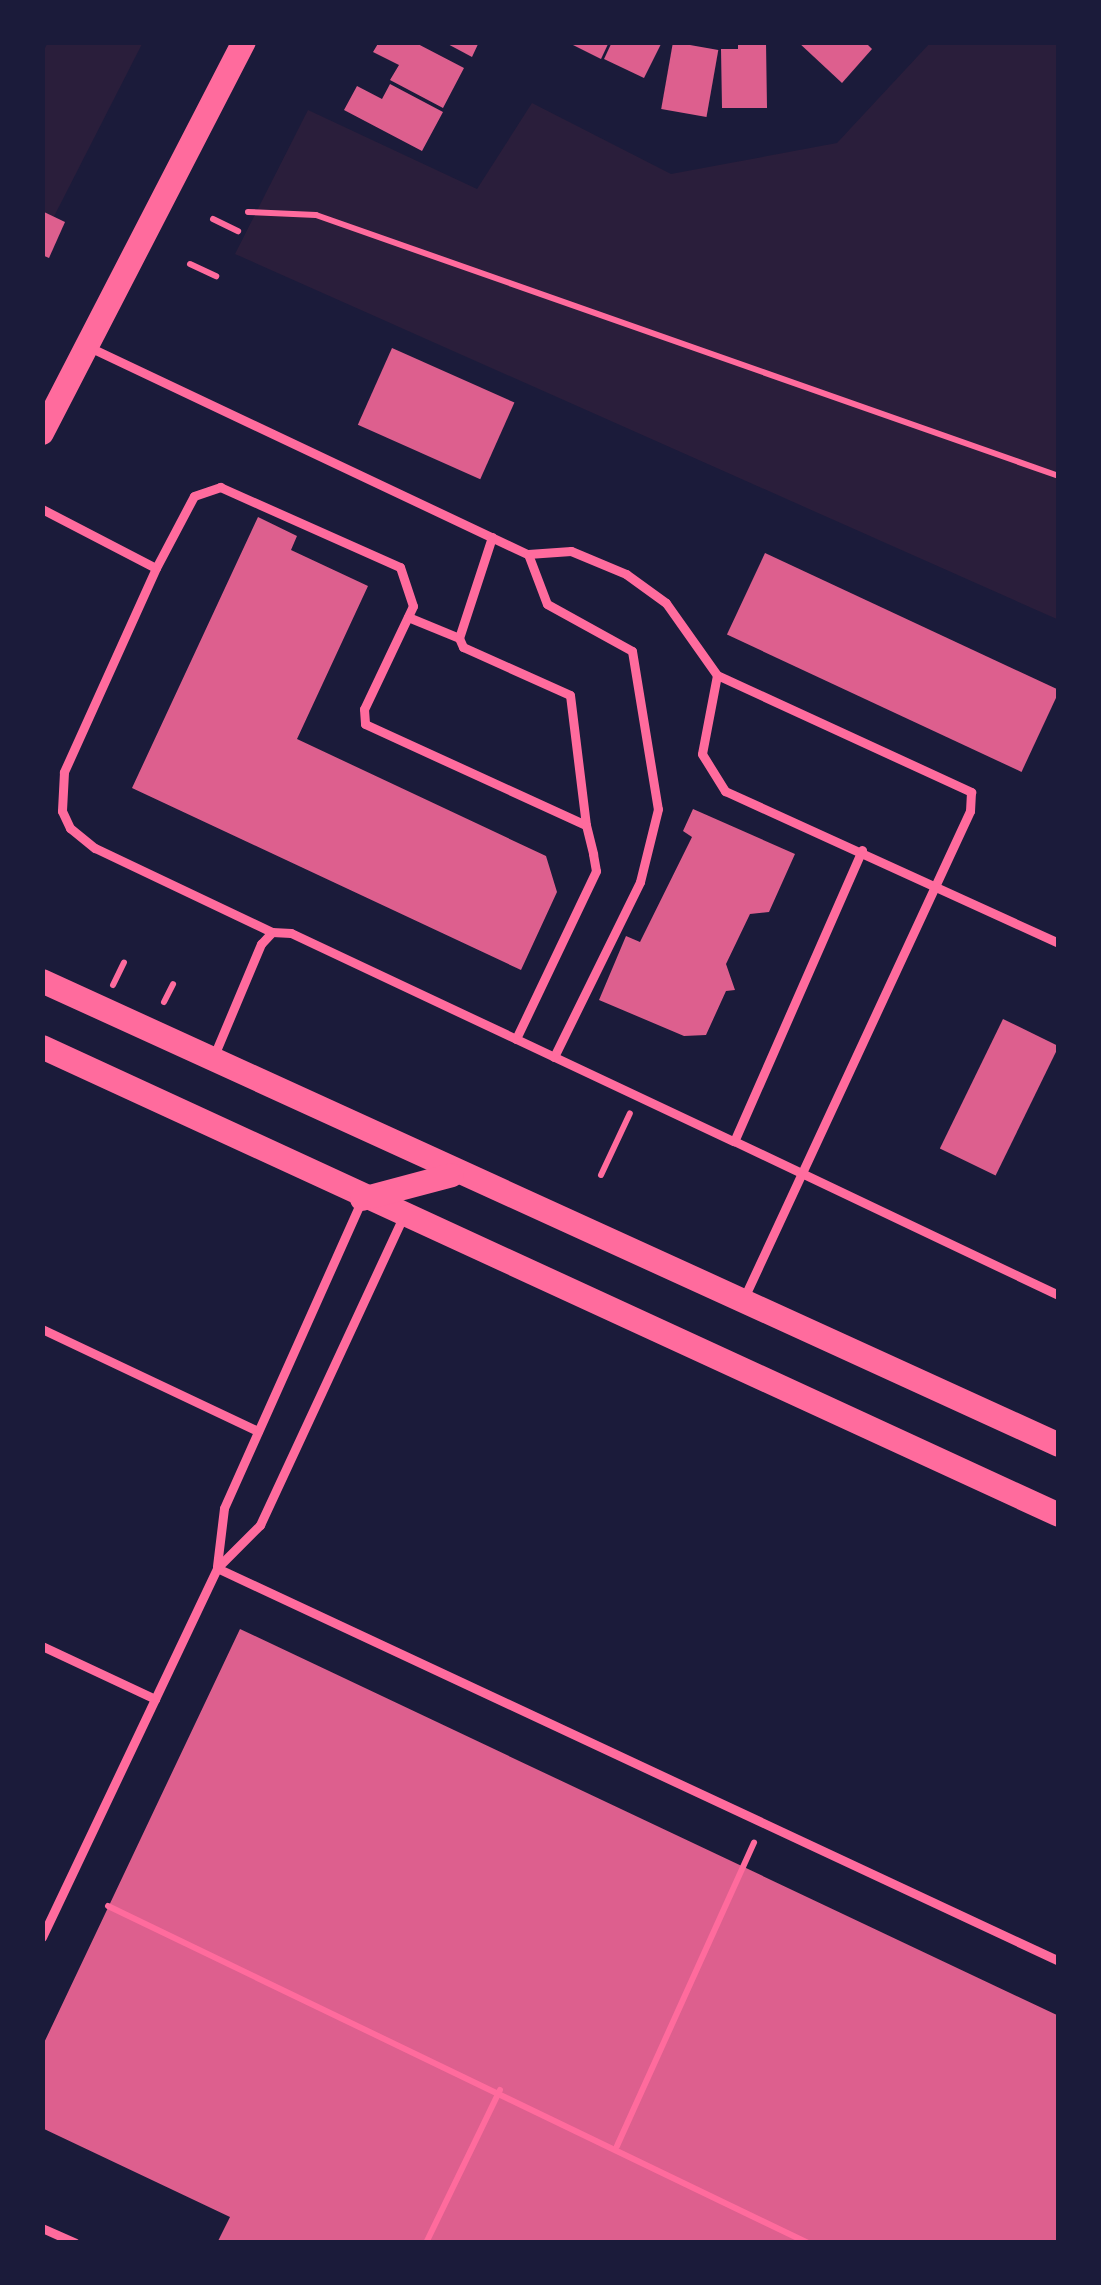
<!DOCTYPE html>
<style>
body{margin:0}
#map{position:relative;width:1101px;height:2285px;overflow:hidden;background:#1b1b3a;font-family:Figtree,sans-serif}
div>[style]{position:absolute}
.green>*{inset:0;background:#2a1e3b}
.building>*{inset:0;background:#dd5f8e;transform-origin:0 0}
.path>*{height:6px;margin:-3px;padding:0 3px;transform-origin:3px;border-radius:3px;background:#ff6b9d}
.service>*{height:9px;margin:-4.5px;padding:0 4.5px;transform-origin:4.5px;border-radius:4.5px;background:#ff6b9d}
.secondary>*{height:24px;margin:-12px;padding:0 12px;transform-origin:12px;border-radius:12px;background:#ff6b9d}
span{translate:-50% -50%;white-space:nowrap;text-align:center;line-height:1.15;-webkit-text-stroke:10px #1b1b3a;paint-order:stroke}
.frame{position:absolute;inset:0;border:45px solid #1b1b3a;pointer-events:none}
</style>
<div id="map">
<div class="green">
<i style="clip-path:polygon(48px 42px,143px 42px,42px 240px,42px 54px)"></i>
<i style="clip-path:polygon(931px 42px,1059px 42px,1059px 620px,235px 254px,308px 110px,477px 189px,532px 103px,671px 174px,837px 143px)"></i>
</div>
<div class="building">
<i style="clip-path:polygon(379px 42px,414px 42px,464px 68px,443px 108px,390px 80px,399px 65px,373px 52px)"></i>
<i style="clip-path:polygon(444px 42px,479px 42px,472px 57px)"></i>
<i style="clip-path:polygon(567px 42px,609px 42px,601px 59px)"></i>
<i style="clip-path:polygon(612px 42px,662px 42px,644px 78px,604px 59px)"></i>
<i style="left:673px;top:42px;width:46px;height:68px;rotate:10deg"></i>
<i style="clip-path:polygon(738px 42px,766px 42px,767px 108px,722px 108px,721px 49px,738px 49px)"></i>
<i style="clip-path:polygon(798px 42px,865px 42px,872px 49px,842px 83px)"></i>
<i style="clip-path:polygon(390px 84px,443px 112px,422px 151px,344px 110px,357px 86px,382px 99px)"></i>
<i style="clip-path:polygon(42px 211px,65px 222px,49px 258px,42px 255px)"></i>
<i style="left:392px;top:348px;width:134px;height:84px;rotate:24deg"></i>
<i style="clip-path:polygon(258px 517px,297px 536px,291px 550px,368px 586px,297px 739px,546px 856px,557px 892px,521px 970px,132px 788px)"></i>
<i style="left:765px;top:553px;width:325px;height:90px;rotate:25deg"></i>
<i style="clip-path:polygon(693px 809px,795px 854px,769px 912px,750px 914px,726px 964px,735px 990px,726px 991px,706px 1035px,684px 1036px,599px 1000px,626px 936px,640px 942px,692px 837px,683px 831px)"></i>
<i style="left:1003px;top:1019px;width:62px;height:144px;rotate:26deg"></i>
<i style="clip-path:polygon(240px 1629px,1059px 2016px,1059px 2243px,217px 2243px,230px 2217px,42px 2128px,42px 2047px)"></i>
</div>
<div class="path">
<i style="left:248px;top:212px;width:68px;rotate:2.5deg"></i>
<i style="left:316px;top:215px;width:788px;rotate:19.36deg"></i>
<i style="left:213px;top:219px;width:28px;rotate:26deg"></i>
<i style="left:190px;top:264px;width:29px;rotate:25deg"></i>
<i style="left:113px;top:985px;width:25px;rotate:-64deg"></i>
<i style="left:164px;top:1002px;width:20px;rotate:-63deg"></i>
<i style="left:601px;top:1175px;width:68px;rotate:-64.9deg"></i>
<i style="left:108px;top:1906px;width:777px;rotate:25.71deg"></i>
<i style="left:617px;top:2146px;width:333px;rotate:-65.7deg"></i>
<i style="left:426px;top:2243px;width:170px;rotate:-64.2deg"></i>
</div>
<div class="service">
<i style="left:87px;top:346px;width:488px;rotate:25.3deg"></i>
<i style="left:528px;top:554px;width:43px;rotate:-4deg"></i>
<i style="left:571px;top:551px;width:60px;rotate:22.7deg"></i>
<i style="left:626px;top:574px;width:49px;rotate:35.9deg"></i>
<i style="left:666px;top:603px;width:88px;rotate:54.7deg"></i>
<i style="left:717px;top:675px;width:280px;rotate:24.7deg"></i>
<i style="left:971px;top:792px;width:19px;rotate:93deg"></i>
<i style="left:970px;top:811px;width:539px;rotate:114.9deg"></i>
<i style="left:42px;top:509px;width:128px;rotate:27.4deg"></i>
<i style="left:156px;top:568px;width:224px;rotate:114.3deg"></i>
<i style="left:64px;top:772px;width:39px;rotate:93deg"></i>
<i style="left:62px;top:811px;width:19px;rotate:65deg"></i>
<i style="left:70px;top:828px;width:32px;rotate:39deg"></i>
<i style="left:95px;top:848px;width:196px;rotate:25.4deg"></i>
<i style="left:492px;top:537px;width:106px;rotate:108.1deg"></i>
<i style="left:459px;top:638px;width:10px;rotate:66deg"></i>
<i style="left:463px;top:647px;width:117px;rotate:24.2deg"></i>
<i style="left:570px;top:695px;width:131px;rotate:83deg"></i>
<i style="left:528px;top:554px;width:53px;rotate:69.2deg"></i>
<i style="left:547px;top:604px;width:97px;rotate:28.9deg"></i>
<i style="left:632px;top:651px;width:160px;rotate:80.7deg"></i>
<i style="left:658px;top:809px;width:75px;rotate:103.9deg"></i>
<i style="left:640px;top:882px;width:195px;rotate:116.2deg"></i>
<i style="left:156px;top:568px;width:81px;rotate:-62.2deg"></i>
<i style="left:194px;top:496px;width:28px;rotate:-19deg"></i>
<i style="left:220px;top:487px;width:197px;rotate:24deg"></i>
<i style="left:400px;top:567px;width:41px;rotate:71.6deg"></i>
<i style="left:413px;top:606px;width:114px;rotate:115.4deg"></i>
<i style="left:364px;top:709px;width:15px;rotate:86deg"></i>
<i style="left:365px;top:724px;width:243px;rotate:24.6deg"></i>
<i style="left:586px;top:825px;width:30px;rotate:76deg"></i>
<i style="left:593px;top:854px;width:17px;rotate:80deg"></i>
<i style="left:596px;top:871px;width:186px;rotate:115.5deg"></i>
<i style="left:408px;top:617px;width:55px;rotate:22.4deg"></i>
<i style="left:717px;top:675px;width:80px;rotate:100.8deg"></i>
<i style="left:702px;top:754px;width:44px;rotate:58.1deg"></i>
<i style="left:725px;top:791px;width:367px;rotate:24.5deg"></i>
<i style="left:862px;top:850px;width:318px;rotate:113.7deg"></i>
<i style="left:734px;top:1141px;width:360px;rotate:25.4deg"></i>
<i style="left:213px;top:1058px;width:124px;rotate:-67.2deg"></i>
<i style="left:261px;top:944px;width:16px;rotate:-47deg"></i>
<i style="left:272px;top:932px;width:19px;rotate:3deg"></i>
<i style="left:291px;top:933px;width:489px;rotate:25.2deg"></i>
<i style="left:42px;top:1329px;width:239px;rotate:25.3deg"></i>
<i style="left:217px;top:1566px;width:58px;rotate:-83.1deg"></i>
<i style="left:224px;top:1508px;width:338px;rotate:-65.9deg"></i>
<i style="left:217px;top:1568px;width:61px;rotate:-45deg"></i>
<i style="left:260px;top:1525px;width:340px;rotate:-65.1deg"></i>
<i style="left:42px;top:1646px;width:125px;rotate:25.1deg"></i>
<i style="left:42px;top:1937px;width:408px;rotate:-64.6deg"></i>
<i style="left:217px;top:1568px;width:929px;rotate:25.02deg"></i>
<i style="left:42px;top:2228px;width:36px;rotate:24deg"></i>
</div>
<div class="secondary">
<i style="left:42px;top:433px;width:440px;rotate:-62.7deg"></i>
<i style="left:42px;top:981px;width:1118px;rotate:24.52deg"></i>
<i style="left:42px;top:1047px;width:1120px;rotate:24.71deg"></i>
<i style="left:362px;top:1199px;width:93px;rotate:-14.9deg"></i>
</div>
<div class="frame"></div>
</div>
